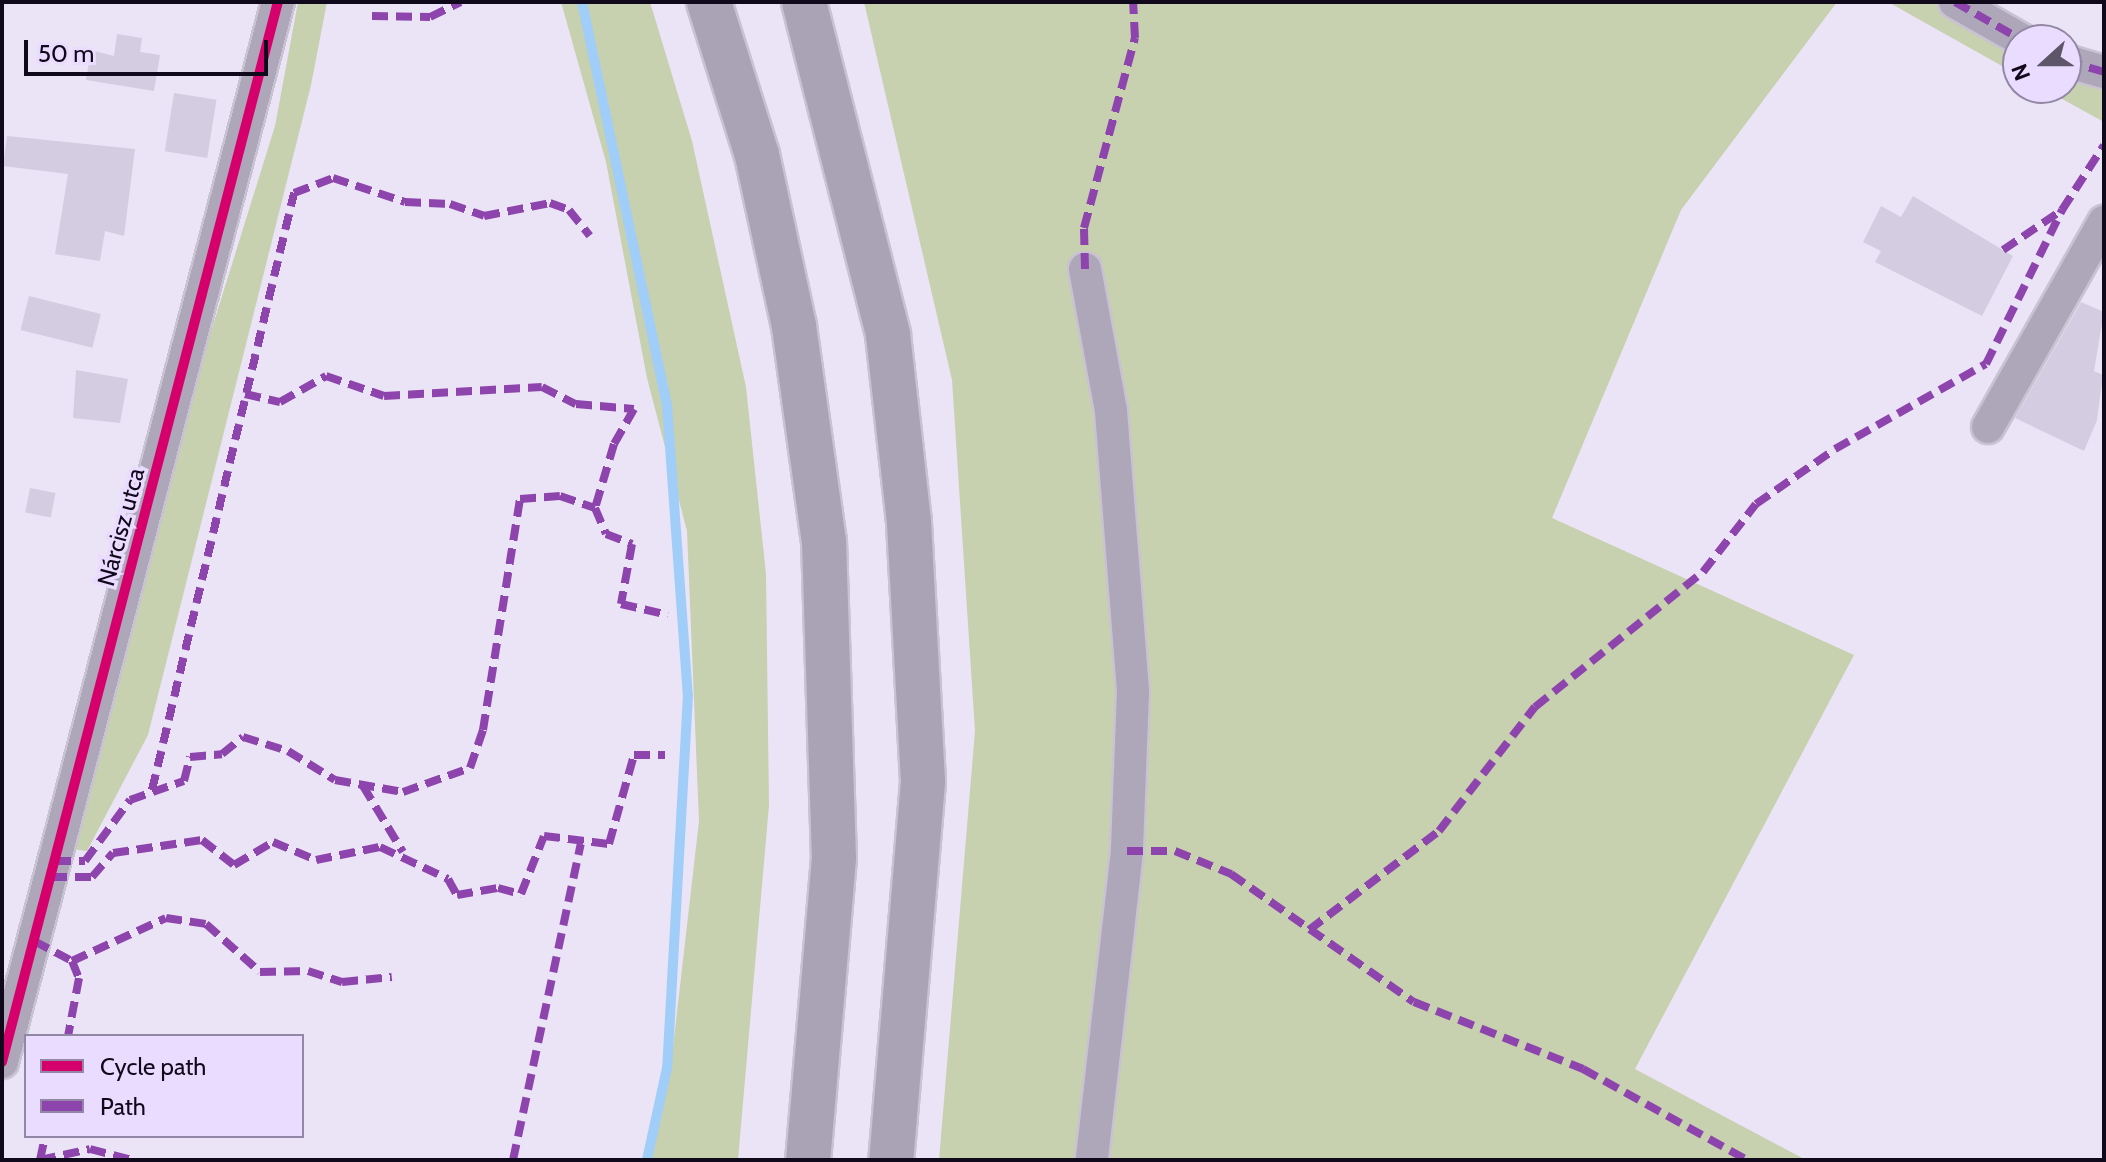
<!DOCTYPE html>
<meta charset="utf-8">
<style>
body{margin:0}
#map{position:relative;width:2106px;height:1162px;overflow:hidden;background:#ebe4f7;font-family:Cabin,sans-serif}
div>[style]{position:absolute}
.green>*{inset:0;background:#c7d0af}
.stream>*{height:10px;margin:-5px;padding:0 5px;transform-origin:5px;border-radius:5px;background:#a1cef8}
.building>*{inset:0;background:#d4cce1;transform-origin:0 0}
.roads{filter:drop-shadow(2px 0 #c9c2d2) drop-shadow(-2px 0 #c9c2d2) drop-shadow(0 2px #c9c2d2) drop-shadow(0 -2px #c9c2d2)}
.minor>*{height:32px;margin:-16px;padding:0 16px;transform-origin:16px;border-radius:16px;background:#aea7b9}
.highway>*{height:44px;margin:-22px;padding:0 22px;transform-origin:22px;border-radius:22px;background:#aaa3b6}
.quiet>*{height:8px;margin-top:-4px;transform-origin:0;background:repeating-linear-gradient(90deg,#8e44ad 0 16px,transparent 0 24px)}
.cycleway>*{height:10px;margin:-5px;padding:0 5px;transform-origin:5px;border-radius:5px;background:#d6006c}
span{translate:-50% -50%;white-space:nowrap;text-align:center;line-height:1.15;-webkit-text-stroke:7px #e9dcff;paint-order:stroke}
.street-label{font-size:24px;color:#10081b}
.frame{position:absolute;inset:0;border:4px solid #10081b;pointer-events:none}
.legend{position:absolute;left:24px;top:1034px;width:280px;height:104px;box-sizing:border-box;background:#e9dcff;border:2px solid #9287a4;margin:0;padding:10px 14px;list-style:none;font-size:24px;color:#10081b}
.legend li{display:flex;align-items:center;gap:16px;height:40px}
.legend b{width:40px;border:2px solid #9287a4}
.north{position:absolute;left:2002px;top:24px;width:80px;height:80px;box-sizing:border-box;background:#e9dcff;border:2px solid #9287a4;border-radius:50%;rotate:249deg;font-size:22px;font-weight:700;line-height:32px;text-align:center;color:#10081b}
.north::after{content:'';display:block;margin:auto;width:28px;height:36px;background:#5d5568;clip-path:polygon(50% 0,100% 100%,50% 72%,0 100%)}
.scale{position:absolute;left:24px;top:40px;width:244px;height:36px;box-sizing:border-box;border:4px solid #10081b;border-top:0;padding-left:10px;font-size:24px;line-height:28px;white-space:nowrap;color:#10081b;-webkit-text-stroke:6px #e9dcff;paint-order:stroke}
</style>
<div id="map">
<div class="green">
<i style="clip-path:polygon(298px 2px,327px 2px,311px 85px,148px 735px,87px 851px,71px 849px,204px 354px,275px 126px)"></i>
<i style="clip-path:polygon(561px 2px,650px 2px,692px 141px,746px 387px,766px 574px,769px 805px,738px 1160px,651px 1160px,670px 1073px,699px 821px,687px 531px,647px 378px,606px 162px)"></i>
<i style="clip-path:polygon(864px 2px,1837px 2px,1681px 210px,1552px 518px,1854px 655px,1635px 1069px,1806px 1160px,939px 1160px,975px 731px,952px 380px)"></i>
<i style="clip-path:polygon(1888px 2px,1955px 2px,2018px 40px,2018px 75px)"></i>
<i style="clip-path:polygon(2066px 61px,2104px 72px,2104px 122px,2042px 88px,2066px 88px)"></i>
</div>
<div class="stream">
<i style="left:582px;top:2px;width:412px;rotate:78.1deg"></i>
<i style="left:667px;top:405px;width:291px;rotate:85.9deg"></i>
<i style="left:688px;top:695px;width:374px;rotate:93.2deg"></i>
<i style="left:667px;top:1068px;width:94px;rotate:102.3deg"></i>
</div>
<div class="building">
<i style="clip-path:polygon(117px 34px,142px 38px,140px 52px,160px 55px,154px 91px,86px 80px,91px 50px,114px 56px)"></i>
<i style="left:174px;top:93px;width:43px;height:59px;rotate:9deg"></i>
<i style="clip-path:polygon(7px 136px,135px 149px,124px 236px,105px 231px,100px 261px,55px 254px,68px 174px,3px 166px)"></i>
<i style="clip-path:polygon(1913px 196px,2013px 256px,1982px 316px,1875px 262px,1881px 251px,1863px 242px,1881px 206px,1901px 217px)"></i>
<i style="left:29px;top:296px;width:74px;height:35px;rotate:14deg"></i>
<i style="clip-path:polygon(2081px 302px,2104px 312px,2094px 371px,2103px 375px,2097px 420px,2084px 451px,2015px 418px)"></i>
<i style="clip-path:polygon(76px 370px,128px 379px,120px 423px,73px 418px)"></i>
<i style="left:30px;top:488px;width:26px;height:25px;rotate:11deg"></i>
</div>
<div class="roads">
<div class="minor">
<i style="left:1955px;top:2px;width:77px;rotate:29.6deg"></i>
<i style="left:2066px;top:61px;width:40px;rotate:16deg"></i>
<i style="left:1085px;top:269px;width:144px;rotate:79.6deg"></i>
<i style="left:1111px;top:411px;width:282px;rotate:85.5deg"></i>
<i style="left:1133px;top:692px;width:159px;rotate:92.2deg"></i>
<i style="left:1127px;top:851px;width:311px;rotate:96.5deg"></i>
<i style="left:1988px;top:427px;width:236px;rotate:-60.5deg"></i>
<i style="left:2px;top:1062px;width:1095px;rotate:-75.41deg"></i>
</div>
<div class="highway">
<i style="left:709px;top:2px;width:160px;rotate:72.6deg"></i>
<i style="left:757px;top:155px;width:175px;rotate:77.8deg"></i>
<i style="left:794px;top:326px;width:217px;rotate:82.1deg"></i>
<i style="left:824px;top:541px;width:317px;rotate:88.2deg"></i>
<i style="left:834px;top:858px;width:303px;rotate:94.9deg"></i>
<i style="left:804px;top:2px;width:343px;rotate:75.8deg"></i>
<i style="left:888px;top:335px;width:189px;rotate:83.6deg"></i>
<i style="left:909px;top:523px;width:259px;rotate:86.9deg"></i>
<i style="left:923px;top:782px;width:379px;rotate:94.8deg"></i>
</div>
</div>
<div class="quiet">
<i style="left:1955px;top:2px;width:77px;rotate:29.6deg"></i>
<i style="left:372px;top:16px;width:58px;rotate:1deg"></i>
<i style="left:430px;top:17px;width:34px;rotate:-26deg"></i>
<i style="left:2066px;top:61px;width:40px;rotate:16deg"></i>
<i style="left:2003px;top:250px;width:71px;rotate:-34.1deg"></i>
<i style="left:2062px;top:210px;width:77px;rotate:-57.1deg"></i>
<i style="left:1085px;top:269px;width:41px;rotate:-91.4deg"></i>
<i style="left:1084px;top:228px;width:197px;rotate:-75deg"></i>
<i style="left:1135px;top:38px;width:36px;rotate:-93deg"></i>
<i style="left:245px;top:394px;width:36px;rotate:13deg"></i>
<i style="left:280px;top:402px;width:53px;rotate:-29.5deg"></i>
<i style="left:326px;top:376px;width:61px;rotate:19deg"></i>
<i style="left:384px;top:396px;width:158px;rotate:-3.3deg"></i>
<i style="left:542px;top:387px;width:38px;rotate:27deg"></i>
<i style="left:576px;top:404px;width:58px;rotate:4.9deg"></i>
<i style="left:634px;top:409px;width:40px;rotate:119.7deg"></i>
<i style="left:614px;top:444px;width:67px;rotate:106.5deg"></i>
<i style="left:363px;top:786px;width:77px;rotate:58.8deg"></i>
<i style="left:152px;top:790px;width:614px;rotate:-76.62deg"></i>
<i style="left:294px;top:193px;width:42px;rotate:-21deg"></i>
<i style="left:333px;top:178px;width:76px;rotate:18.4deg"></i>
<i style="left:405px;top:202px;width:45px;rotate:2.5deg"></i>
<i style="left:450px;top:204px;width:36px;rotate:19deg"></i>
<i style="left:484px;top:216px;width:67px;rotate:-11.1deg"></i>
<i style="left:550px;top:203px;width:20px;rotate:20deg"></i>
<i style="left:569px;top:210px;width:33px;rotate:51deg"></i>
<i style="left:1127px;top:851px;width:48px"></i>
<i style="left:1175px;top:851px;width:61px;rotate:22.3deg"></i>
<i style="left:1231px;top:874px;width:223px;rotate:35deg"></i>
<i style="left:1414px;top:1002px;width:182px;rotate:21.6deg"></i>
<i style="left:1583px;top:1069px;width:188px;rotate:29deg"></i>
<i style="left:55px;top:861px;width:30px"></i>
<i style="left:85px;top:861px;width:76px;rotate:-53.6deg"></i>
<i style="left:130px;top:800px;width:57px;rotate:-19.4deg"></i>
<i style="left:184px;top:781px;width:25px;rotate:-76deg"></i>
<i style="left:190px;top:757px;width:32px;rotate:-5deg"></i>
<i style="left:222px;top:754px;width:27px;rotate:-39deg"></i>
<i style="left:243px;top:737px;width:47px;rotate:17.3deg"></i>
<i style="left:288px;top:751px;width:55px;rotate:31.7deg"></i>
<i style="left:335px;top:780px;width:69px;rotate:10deg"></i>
<i style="left:403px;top:792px;width:71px;rotate:-19.7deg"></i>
<i style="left:470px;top:768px;width:40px;rotate:-71.1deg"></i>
<i style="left:483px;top:730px;width:234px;rotate:-80.9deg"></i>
<i style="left:520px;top:499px;width:40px;rotate:-4.3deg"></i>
<i style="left:560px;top:496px;width:37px;rotate:19deg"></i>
<i style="left:595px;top:508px;width:28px;rotate:67deg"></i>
<i style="left:606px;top:534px;width:28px;rotate:21deg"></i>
<i style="left:632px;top:544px;width:61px;rotate:100.4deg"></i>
<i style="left:621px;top:604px;width:48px;rotate:13.2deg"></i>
<i style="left:51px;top:877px;width:41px"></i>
<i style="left:92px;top:877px;width:32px;rotate:-49deg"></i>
<i style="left:113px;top:853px;width:90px;rotate:-8.3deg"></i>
<i style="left:202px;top:840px;width:41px;rotate:38deg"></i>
<i style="left:234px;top:865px;width:45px;rotate:-30.5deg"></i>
<i style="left:273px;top:842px;width:47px;rotate:22.7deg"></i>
<i style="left:316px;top:860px;width:65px;rotate:-11.5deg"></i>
<i style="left:380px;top:847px;width:75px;rotate:25.2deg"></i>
<i style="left:448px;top:879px;width:18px;rotate:61deg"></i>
<i style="left:457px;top:895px;width:42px;rotate:-9.7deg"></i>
<i style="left:498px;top:888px;width:24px;rotate:15deg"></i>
<i style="left:521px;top:894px;width:62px;rotate:-68.4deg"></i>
<i style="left:544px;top:836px;width:65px;rotate:7deg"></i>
<i style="left:609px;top:844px;width:92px;rotate:-74.3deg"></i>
<i style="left:634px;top:755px;width:31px"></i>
<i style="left:1309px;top:930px;width:163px;rotate:-37.3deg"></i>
<i style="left:1439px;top:831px;width:157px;rotate:-52.3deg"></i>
<i style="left:1535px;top:707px;width:216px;rotate:-38.8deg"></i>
<i style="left:1703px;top:572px;width:86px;rotate:-52.1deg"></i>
<i style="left:1756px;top:504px;width:96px;rotate:-34.8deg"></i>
<i style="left:1835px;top:449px;width:173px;rotate:-29.4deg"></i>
<i style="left:1986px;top:364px;width:172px;rotate:-63.7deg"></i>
<i style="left:34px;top:941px;width:43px;rotate:27.8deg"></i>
<i style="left:72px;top:961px;width:18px;rotate:68deg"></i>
<i style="left:79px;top:978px;width:59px;rotate:100.7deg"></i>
<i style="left:72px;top:961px;width:103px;rotate:-24.6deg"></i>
<i style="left:166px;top:918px;width:40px;rotate:8.5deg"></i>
<i style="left:206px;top:924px;width:72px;rotate:41.6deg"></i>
<i style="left:260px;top:972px;width:48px;rotate:-1.2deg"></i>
<i style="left:308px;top:971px;width:36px;rotate:18deg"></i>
<i style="left:342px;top:982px;width:50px;rotate:-5.7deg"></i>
<i style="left:40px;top:1160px;width:51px;rotate:-12.4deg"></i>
<i style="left:90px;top:1149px;width:43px;rotate:14.7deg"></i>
<i style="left:40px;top:1160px;width:25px;rotate:-78deg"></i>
<i style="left:513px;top:1160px;width:323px;rotate:-77.9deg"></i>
</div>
<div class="cycleway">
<i style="left:2px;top:1062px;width:1095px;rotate:-75.41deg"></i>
</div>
<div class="street-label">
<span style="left:121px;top:527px;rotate:-75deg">Nárcisz utca</span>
</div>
<div class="frame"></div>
<ul class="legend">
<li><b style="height:10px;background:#d6006c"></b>Cycle path</li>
<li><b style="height:10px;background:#8e44ad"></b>Path</li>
</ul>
<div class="north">N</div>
<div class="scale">50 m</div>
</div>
